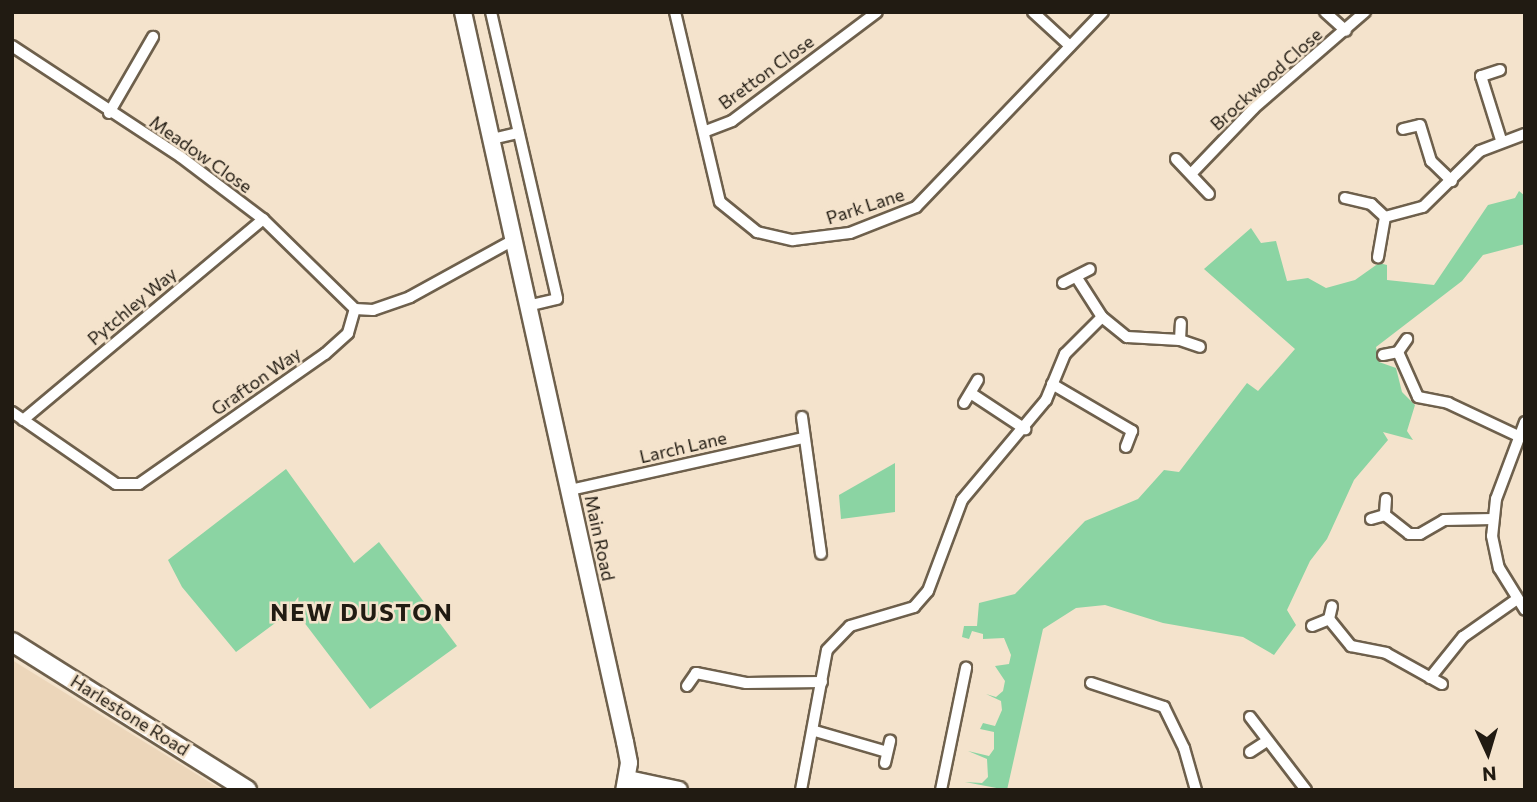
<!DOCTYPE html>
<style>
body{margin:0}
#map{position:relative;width:1537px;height:802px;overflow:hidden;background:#f4e3cc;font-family:Commissioner,sans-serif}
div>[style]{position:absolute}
.built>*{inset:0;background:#ecd6ba}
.green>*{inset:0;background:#8bd4a3}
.roads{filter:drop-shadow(2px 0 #6e604c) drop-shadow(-2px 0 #6e604c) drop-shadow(0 2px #6e604c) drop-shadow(0 -2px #6e604c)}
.street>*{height:10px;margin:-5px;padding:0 5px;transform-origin:5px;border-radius:5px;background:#fff}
.secondary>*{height:16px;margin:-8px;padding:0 8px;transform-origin:8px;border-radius:8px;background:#fff}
.primary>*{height:18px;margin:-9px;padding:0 9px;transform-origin:9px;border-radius:9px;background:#fff}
span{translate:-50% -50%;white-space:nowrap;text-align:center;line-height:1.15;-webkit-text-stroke:5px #f4e3cc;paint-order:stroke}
.street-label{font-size:18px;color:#211b12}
.district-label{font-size:24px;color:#211b12;font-weight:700;letter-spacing:2px}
.frame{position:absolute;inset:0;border:14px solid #211b12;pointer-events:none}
.north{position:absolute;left:1453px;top:718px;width:70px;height:70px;-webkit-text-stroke:5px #f4e3cc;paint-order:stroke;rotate:176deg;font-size:19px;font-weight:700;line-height:28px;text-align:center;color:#211b12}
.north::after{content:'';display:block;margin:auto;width:24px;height:32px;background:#211b12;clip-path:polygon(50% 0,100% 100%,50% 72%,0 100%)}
</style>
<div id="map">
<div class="built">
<i style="clip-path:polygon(12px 660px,222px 790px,12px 790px)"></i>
</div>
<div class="green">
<i style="clip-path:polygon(1519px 191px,1525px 196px,1525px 244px,1483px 255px,1462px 281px,1376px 347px,1379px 362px,1396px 368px,1402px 392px,1415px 405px,1407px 431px,1413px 440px,1383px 432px,1388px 440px,1354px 480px,1327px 539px,1310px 561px,1287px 610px,1296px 625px,1274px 655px,1243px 637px,1163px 623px,1105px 605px,1076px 608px,1043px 629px,1007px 790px,965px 782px,982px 783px,988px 777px,987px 759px,968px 751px,989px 756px,994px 749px,994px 732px,980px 729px,983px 723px,995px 726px,1002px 710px,1001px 701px,986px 694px,996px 697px,1003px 691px,1005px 681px,995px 666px,1009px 664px,1011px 655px,1004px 638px,983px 639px,983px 634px,972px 631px,969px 639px,962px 637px,964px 626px,977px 626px,979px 603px,1015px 594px,1085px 521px,1138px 499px,1164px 470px,1179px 472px,1247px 383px,1258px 391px,1295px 349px,1204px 269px,1251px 228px,1261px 243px,1276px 241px,1287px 281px,1308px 278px,1326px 288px,1355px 280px,1379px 263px,1387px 265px,1387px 280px,1434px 285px,1488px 205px,1515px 198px)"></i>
<i style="clip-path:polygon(895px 463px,895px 512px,841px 519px,839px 495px)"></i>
<i style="clip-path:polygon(286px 469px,354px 563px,379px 542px,457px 646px,370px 709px,294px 609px,236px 652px,182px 587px,168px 560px)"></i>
</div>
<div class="roads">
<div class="street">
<i style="left:491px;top:12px;width:294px;rotate:77deg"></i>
<i style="left:557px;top:299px;width:28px;rotate:167deg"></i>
<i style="left:675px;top:12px;width:195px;rotate:76.7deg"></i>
<i style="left:720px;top:202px;width:48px;rotate:39deg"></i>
<i style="left:757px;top:232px;width:37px;rotate:13deg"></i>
<i style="left:793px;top:240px;width:57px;rotate:-7deg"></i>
<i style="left:850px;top:233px;width:71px;rotate:-21.5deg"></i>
<i style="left:916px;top:207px;width:270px;rotate:-46.2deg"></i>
<i style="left:1033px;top:12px;width:50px;rotate:42.6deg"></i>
<i style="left:1325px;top:12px;width:28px;rotate:42deg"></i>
<i style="left:12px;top:46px;width:202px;rotate:33.3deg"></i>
<i style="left:181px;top:157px;width:103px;rotate:37.1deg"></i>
<i style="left:263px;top:219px;width:129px;rotate:44.4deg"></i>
<i style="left:1500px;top:70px;width:20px;rotate:162deg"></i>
<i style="left:1481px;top:76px;width:67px;rotate:72.6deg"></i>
<i style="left:109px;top:113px;width:88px;rotate:-59.9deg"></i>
<i style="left:1403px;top:129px;width:17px;rotate:-13deg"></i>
<i style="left:1420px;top:125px;width:38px;rotate:73deg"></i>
<i style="left:1431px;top:161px;width:29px;rotate:44deg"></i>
<i style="left:706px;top:131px;width:28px;rotate:-21deg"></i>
<i style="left:732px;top:121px;width:181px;rotate:-36.9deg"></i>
<i style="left:492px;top:139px;width:27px;rotate:-13deg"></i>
<i style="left:1176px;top:159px;width:48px;rotate:46.7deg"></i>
<i style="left:1191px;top:174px;width:91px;rotate:-46.3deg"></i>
<i style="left:1254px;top:108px;width:147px;rotate:-40.9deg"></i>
<i style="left:1345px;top:198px;width:27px;rotate:13deg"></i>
<i style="left:1371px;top:204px;width:19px;rotate:43deg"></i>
<i style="left:1385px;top:217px;width:41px;rotate:99.9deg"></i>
<i style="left:1385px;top:217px;width:39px;rotate:-15deg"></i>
<i style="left:1423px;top:207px;width:80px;rotate:-44.5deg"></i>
<i style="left:1480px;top:151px;width:48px;rotate:-20.7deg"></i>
<i style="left:1077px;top:278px;width:46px;rotate:57.3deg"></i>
<i style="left:1063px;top:283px;width:30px;rotate:-27deg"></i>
<i style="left:355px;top:309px;width:18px;rotate:3deg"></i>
<i style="left:373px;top:310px;width:39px;rotate:-19deg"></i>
<i style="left:410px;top:297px;width:120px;rotate:-28.9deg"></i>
<i style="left:1180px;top:340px;width:17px;rotate:-87deg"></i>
<i style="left:1398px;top:352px;width:49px;rotate:66deg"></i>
<i style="left:1418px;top:397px;width:31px;rotate:11deg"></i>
<i style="left:1448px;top:403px;width:77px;rotate:25.2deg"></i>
<i style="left:1383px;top:355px;width:15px;rotate:-11deg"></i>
<i style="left:1398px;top:352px;width:16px;rotate:-55deg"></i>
<i style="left:1052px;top:384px;width:93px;rotate:30.4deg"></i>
<i style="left:1132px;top:431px;width:17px;rotate:111deg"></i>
<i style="left:972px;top:394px;width:64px;rotate:33.4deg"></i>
<i style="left:964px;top:403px;width:27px;rotate:-59deg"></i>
<i style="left:12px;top:412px;width:126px;rotate:34.7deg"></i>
<i style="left:116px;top:484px;width:23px"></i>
<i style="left:139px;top:484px;width:227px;rotate:-35deg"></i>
<i style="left:325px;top:354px;width:31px;rotate:-42deg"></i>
<i style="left:348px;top:333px;width:25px;rotate:-74deg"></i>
<i style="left:802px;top:417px;width:138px;rotate:82.1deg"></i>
<i style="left:23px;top:420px;width:313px;rotate:-39.9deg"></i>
<i style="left:1525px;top:422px;width:82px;rotate:110.6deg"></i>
<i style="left:1496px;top:499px;width:37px;rotate:96deg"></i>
<i style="left:1492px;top:536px;width:33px;rotate:78deg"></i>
<i style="left:1499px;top:568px;width:49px;rotate:58.2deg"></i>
<i style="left:570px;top:490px;width:239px;rotate:-12.6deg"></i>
<i style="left:1386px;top:499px;width:16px;rotate:94deg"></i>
<i style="left:1385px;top:515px;width:31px;rotate:38deg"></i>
<i style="left:1409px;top:534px;width:11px"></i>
<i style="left:1420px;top:534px;width:28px;rotate:-30deg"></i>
<i style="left:1444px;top:520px;width:49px;rotate:-1.2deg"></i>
<i style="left:1371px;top:519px;width:15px;rotate:-16deg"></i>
<i style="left:1329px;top:619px;width:35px;rotate:51deg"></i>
<i style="left:1351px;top:646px;width:36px;rotate:11deg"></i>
<i style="left:1386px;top:653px;width:64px;rotate:29deg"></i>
<i style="left:1312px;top:626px;width:18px;rotate:-22deg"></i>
<i style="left:1329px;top:619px;width:13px;rotate:-77deg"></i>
<i style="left:1430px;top:678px;width:53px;rotate:-51.2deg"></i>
<i style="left:1463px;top:637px;width:66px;rotate:-35.1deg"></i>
<i style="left:1091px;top:683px;width:77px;rotate:18.2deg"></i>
<i style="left:1164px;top:707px;width:46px;rotate:64deg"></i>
<i style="left:1184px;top:748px;width:44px;rotate:74.1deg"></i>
<i style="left:687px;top:686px;width:16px;rotate:-55deg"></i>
<i style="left:696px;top:673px;width:51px;rotate:11.3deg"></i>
<i style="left:746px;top:683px;width:76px;rotate:-0.8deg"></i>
<i style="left:1250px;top:717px;width:92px;rotate:52.5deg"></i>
<i style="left:815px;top:731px;width:72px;rotate:16.2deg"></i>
<i style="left:1250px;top:752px;width:20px;rotate:-33deg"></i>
<i style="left:885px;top:763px;width:23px;rotate:-77deg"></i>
<i style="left:801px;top:790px;width:142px;rotate:-79.5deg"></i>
<i style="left:827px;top:650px;width:33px;rotate:-46deg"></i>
<i style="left:850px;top:626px;width:67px;rotate:-16.5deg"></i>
<i style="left:914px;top:607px;width:21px;rotate:-49deg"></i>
<i style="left:928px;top:591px;width:97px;rotate:-69.5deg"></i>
<i style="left:962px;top:500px;width:131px;rotate:-50deg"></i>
<i style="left:1046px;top:400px;width:50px;rotate:-67.6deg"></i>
<i style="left:1065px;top:354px;width:52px;rotate:-45deg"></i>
<i style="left:1102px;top:317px;width:32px;rotate:39deg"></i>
<i style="left:1127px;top:337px;width:53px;rotate:3.2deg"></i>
<i style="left:1180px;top:340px;width:21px;rotate:19deg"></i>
<i style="left:941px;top:790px;width:125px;rotate:-78.4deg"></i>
</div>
<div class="secondary">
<i style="left:463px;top:12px;width:748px;rotate:77.49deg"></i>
<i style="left:625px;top:742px;width:21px;rotate:79deg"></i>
<i style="left:629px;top:763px;width:27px;rotate:100deg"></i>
<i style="left:628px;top:779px;width:52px;rotate:12.2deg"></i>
</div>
<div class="primary">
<i style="left:12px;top:642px;width:278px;rotate:32.2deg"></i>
</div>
</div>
<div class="street-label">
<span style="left:766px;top:72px;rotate:-36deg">Bretton Close</span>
<span style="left:1266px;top:79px;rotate:-42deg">Brockwood Close</span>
<span style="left:201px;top:154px;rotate:35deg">Meadow Close</span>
<span style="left:865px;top:206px;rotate:-18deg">Park Lane</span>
<span style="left:132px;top:306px;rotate:-40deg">Pytchley Way</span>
<span style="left:256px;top:381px;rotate:-35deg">Grafton Way</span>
<span style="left:683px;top:447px;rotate:-13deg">Larch Lane</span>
<span style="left:600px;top:538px;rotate:78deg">Main Road</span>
<span style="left:130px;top:715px;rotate:32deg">Harlestone Road</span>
</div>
<div class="district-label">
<span style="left:362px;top:612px">NEW DUSTON</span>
</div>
<div class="frame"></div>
<div class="north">N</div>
</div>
